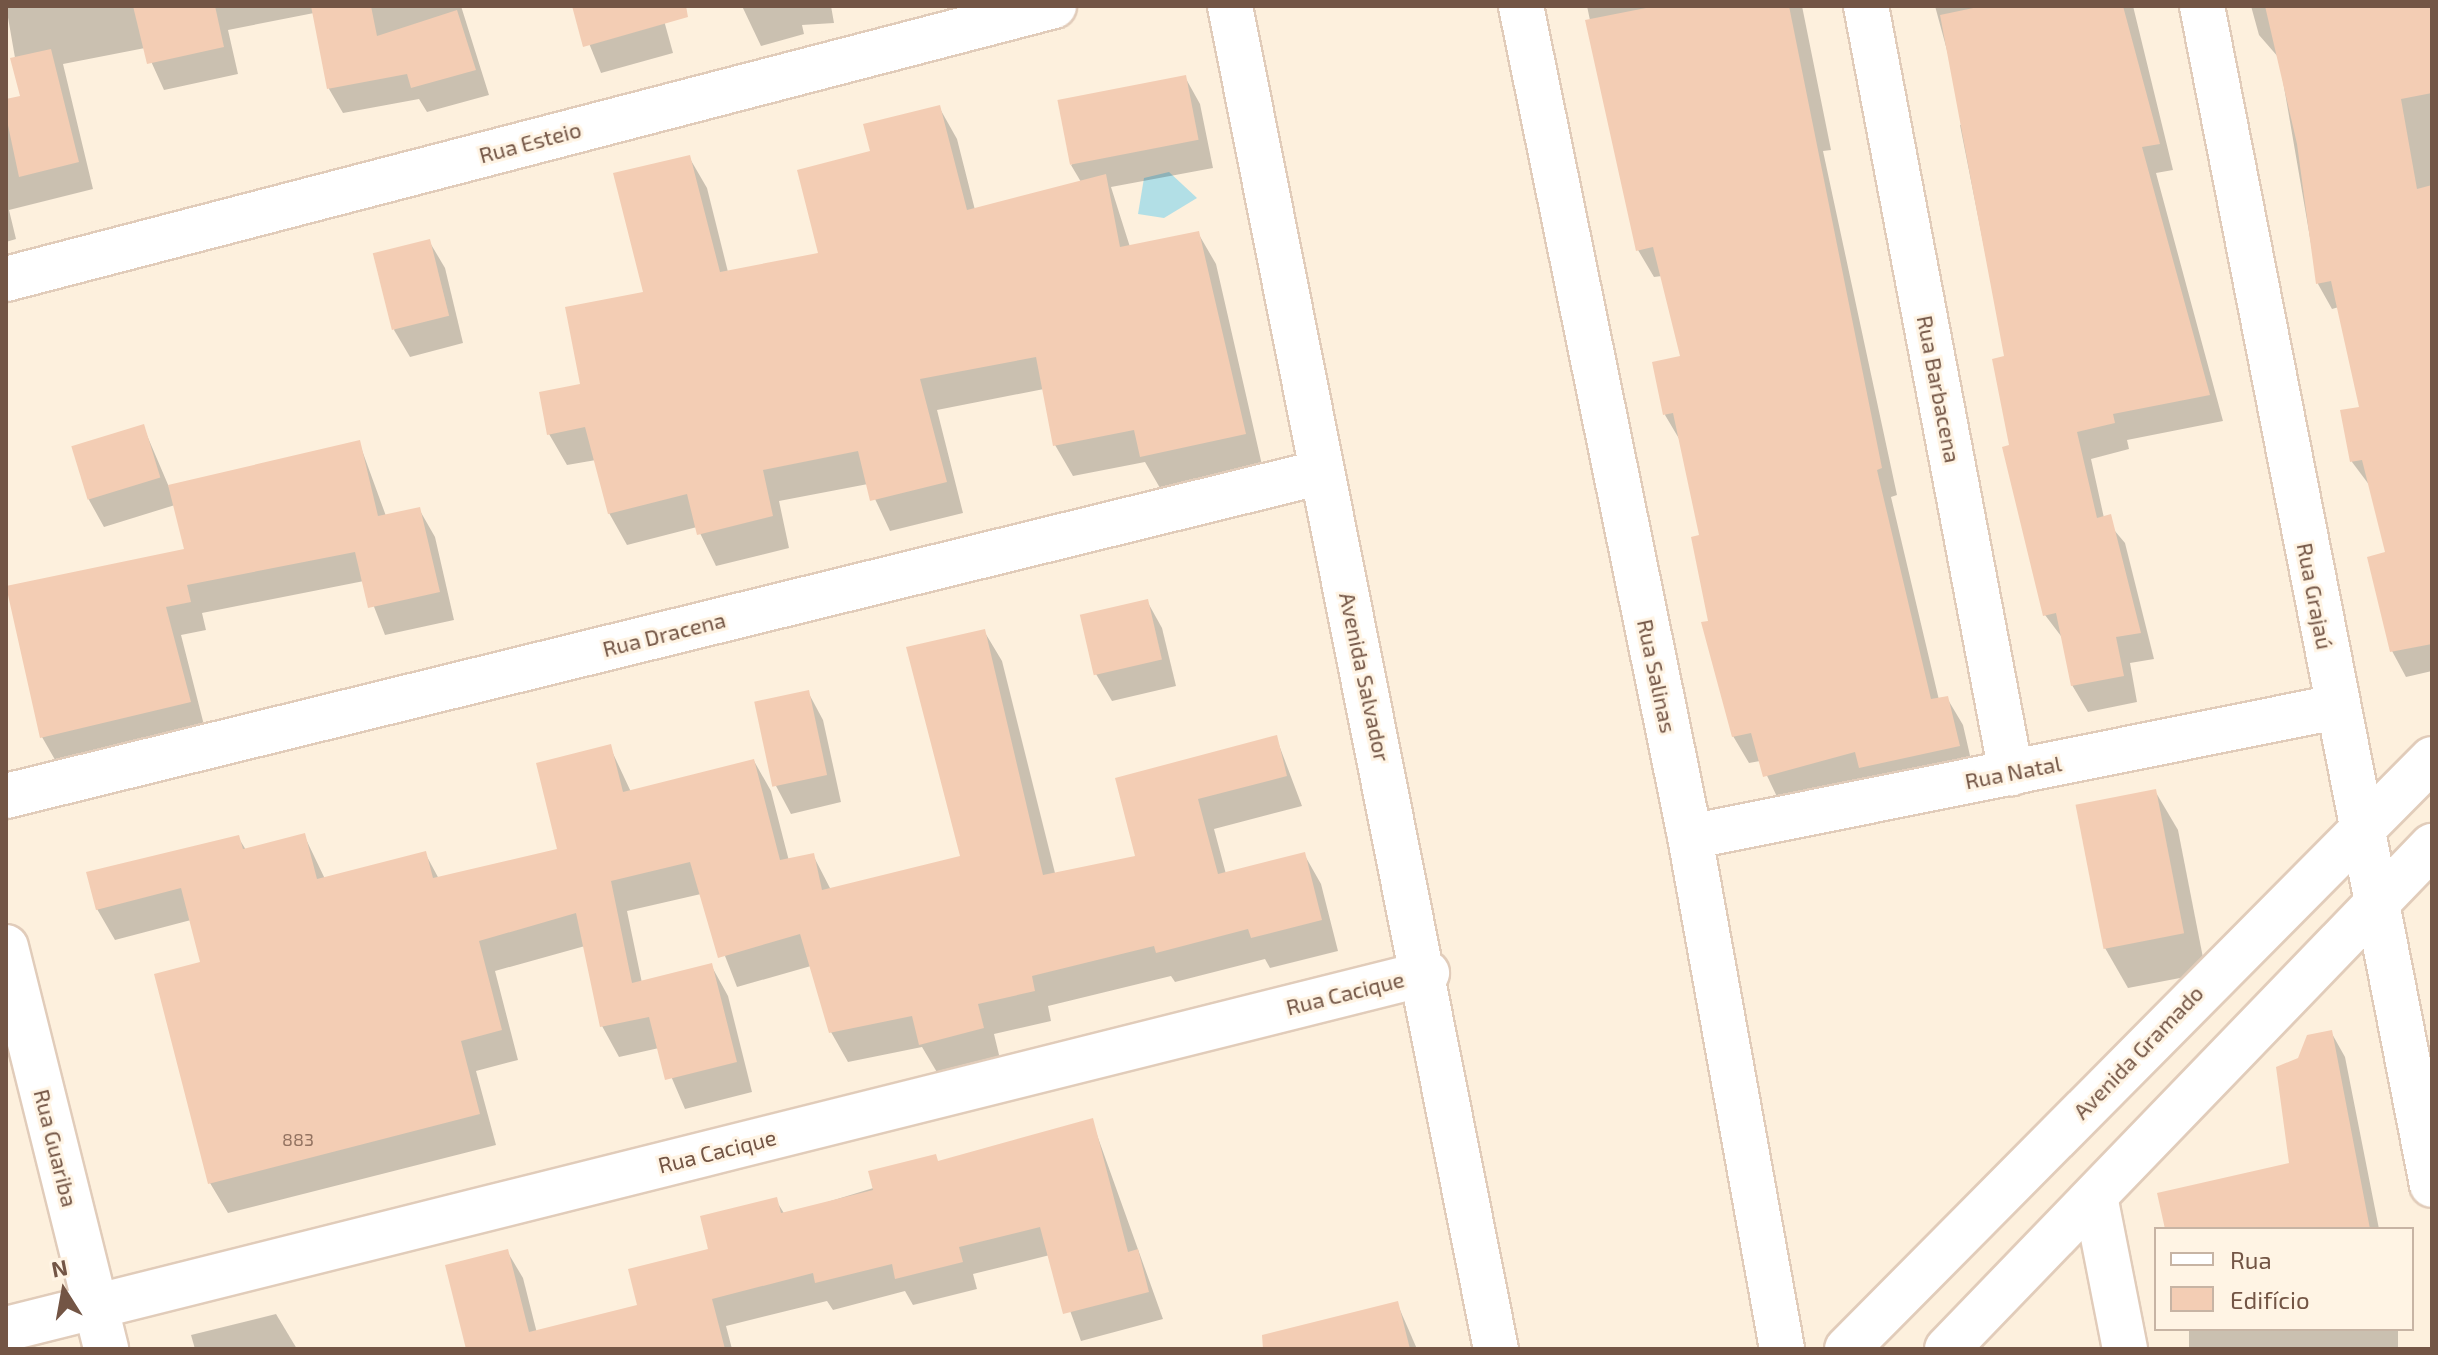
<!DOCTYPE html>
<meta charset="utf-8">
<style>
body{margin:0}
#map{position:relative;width:2438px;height:1355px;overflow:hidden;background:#fdf0dd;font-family:"Exo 2",sans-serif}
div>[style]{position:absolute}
.water>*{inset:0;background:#b2dfe6}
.shadow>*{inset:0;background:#0003;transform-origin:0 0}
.building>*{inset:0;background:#f3cdb4;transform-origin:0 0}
.roads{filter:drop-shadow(2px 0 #e1ccba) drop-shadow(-2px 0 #e1ccba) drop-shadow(0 2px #e1ccba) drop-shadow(0 -2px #e1ccba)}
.street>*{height:44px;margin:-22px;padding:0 22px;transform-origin:22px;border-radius:22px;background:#fff}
.secondary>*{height:44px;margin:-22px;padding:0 22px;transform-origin:22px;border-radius:22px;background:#fff}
span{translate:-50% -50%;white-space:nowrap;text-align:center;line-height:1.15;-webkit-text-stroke:6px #fff4e4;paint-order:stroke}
.number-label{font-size:18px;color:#937361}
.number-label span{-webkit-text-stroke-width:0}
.street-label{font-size:22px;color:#735545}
.frame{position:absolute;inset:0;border:8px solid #735545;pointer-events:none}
.legend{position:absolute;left:2154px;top:1227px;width:260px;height:104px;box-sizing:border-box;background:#fff4e4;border:2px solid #c7b4a4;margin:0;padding:10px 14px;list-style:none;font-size:24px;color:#735545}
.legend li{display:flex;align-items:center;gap:16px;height:40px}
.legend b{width:40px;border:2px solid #c7b4a4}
.north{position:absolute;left:24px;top:1251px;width:80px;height:80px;-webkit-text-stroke:6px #fff4e4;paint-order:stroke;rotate:349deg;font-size:22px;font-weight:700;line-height:32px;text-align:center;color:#735545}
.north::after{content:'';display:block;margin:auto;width:28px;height:36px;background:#735545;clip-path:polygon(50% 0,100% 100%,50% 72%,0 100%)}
</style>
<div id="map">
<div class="water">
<i style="clip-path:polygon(1169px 172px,1197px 198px,1164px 218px,1138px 214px,1144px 178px)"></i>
</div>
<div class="shadow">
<i style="clip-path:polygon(6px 6px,461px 6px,489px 95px,427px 112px,419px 99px,343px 113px,329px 89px,314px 13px,228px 30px,238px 74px,164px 90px,145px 48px,63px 64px,93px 189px,9px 210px,16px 239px,6px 242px,6px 101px,22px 98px)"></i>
<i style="clip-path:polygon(574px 6px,660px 6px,673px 53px,601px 73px)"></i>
<i style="clip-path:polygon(742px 6px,831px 6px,834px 23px,802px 25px,804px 34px,761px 46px)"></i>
<i style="clip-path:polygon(1587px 6px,1802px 6px,1831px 150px,1823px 151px,1897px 495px,1891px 497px,1939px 700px,1947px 698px,1963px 725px,1974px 773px,1780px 803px,1760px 761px,1749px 763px,1733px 736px,1701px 537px,1681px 442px,1665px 415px,1682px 358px,1662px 276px,1654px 277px,1638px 250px)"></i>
<i style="clip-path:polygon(1935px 6px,2133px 6px,2173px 170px,2156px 173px,2223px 421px,2127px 440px,2129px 449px,2091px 459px,2104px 518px,2125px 543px,2154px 659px,2130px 663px,2137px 702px,2088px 712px,2072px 685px,2064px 640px,2045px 615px,2012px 447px,2006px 358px,1960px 125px,1967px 124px)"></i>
<i style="clip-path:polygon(2251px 6px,2432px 6px,2432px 671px,2406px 677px,2392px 651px,2387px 554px,2370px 486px,2352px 462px,2343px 412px,2361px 408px,2339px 307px,2332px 309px,2318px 284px,2279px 58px,2259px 35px)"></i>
<i style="clip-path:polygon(1185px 77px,1200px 104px,1213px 168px,1111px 187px,1130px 247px,1198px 233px,1216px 264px,1262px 465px,1160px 488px,1145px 462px,1073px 476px,1055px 445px,1044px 389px,937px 410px,963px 513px,890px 531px,868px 484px,779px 501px,789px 548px,716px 566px,697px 527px,627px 545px,609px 513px,596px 460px,567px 465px,549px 434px,646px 293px,689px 157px,707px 188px,728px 272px,821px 254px,873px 153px,939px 107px,957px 139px,975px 210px,1081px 182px,1071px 165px)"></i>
<i style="clip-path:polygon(429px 241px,445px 268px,463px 343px,410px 357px,394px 330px)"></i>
<i style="clip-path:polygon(143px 426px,169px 487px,359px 442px,386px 516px,419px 509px,435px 537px,454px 620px,385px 635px,364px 581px,202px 613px,206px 630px,181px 635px,205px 729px,58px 765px,42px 737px,186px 551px,175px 505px,104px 527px,89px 500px,73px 447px)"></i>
<i style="clip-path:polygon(1147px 601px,1162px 628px,1176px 686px,1112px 701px,1096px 674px)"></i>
<i style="clip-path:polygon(984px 631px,1002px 661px,1056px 877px,1138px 858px,1117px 779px,1276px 737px,1302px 806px,1214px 829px,1226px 874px,1304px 854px,1321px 884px,1338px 951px,1270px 968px,1265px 959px,1175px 982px,1171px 976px,1048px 1006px,1051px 1021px,994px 1034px,1000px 1059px,938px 1074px,922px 1047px,848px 1062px,831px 1032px,811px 966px,737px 987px,701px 894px,627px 911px,642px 983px,711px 965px,728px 996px,752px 1092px,685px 1109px,659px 1048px,619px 1057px,602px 1026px,585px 946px,495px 971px,518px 1060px,476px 1071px,496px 1145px,228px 1213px,210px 1183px,202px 964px,191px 920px,115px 940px,97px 909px,238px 837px,246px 850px,304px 835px,325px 879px,425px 853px,439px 879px,559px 851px,610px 747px,631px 792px,754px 761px,771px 791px,789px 861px,813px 855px,831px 890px,962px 858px)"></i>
<i style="clip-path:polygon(808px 692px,823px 720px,841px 802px,791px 814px,776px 786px)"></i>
<i style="clip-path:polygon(2155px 791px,2178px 830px,2206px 973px,2128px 988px,2105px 948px)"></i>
<i style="clip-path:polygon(2331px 1032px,2345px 1057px,2379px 1229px,2167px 1229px,2291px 1165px,2300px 1060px)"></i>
<i style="clip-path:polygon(1092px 1121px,1163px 1319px,1081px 1341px,1050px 1255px,973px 1274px,977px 1289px,913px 1305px,905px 1291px,833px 1310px,827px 1301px,726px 1326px,732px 1349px,559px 1349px,640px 1307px,776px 1200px,785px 1215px)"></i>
<i style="clip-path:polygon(507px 1251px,523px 1278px,541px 1349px,468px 1349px)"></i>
<i style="clip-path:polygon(1397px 1303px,1417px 1349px,1334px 1349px)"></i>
<i style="clip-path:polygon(276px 1314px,297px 1349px,195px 1349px,191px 1335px)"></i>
<i style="left:2189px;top:1329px;width:209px;height:20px"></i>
</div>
<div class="building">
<i style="clip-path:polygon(133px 6px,215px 6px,224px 47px,147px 64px)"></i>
<i style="clip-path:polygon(311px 6px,371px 6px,377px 36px,457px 10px,476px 70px,411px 88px,407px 74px,327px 89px)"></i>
<i style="clip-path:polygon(572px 6px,686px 6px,688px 17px,583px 47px)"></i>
<i style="clip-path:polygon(1656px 6px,1789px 6px,1882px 468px,1877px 470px,1931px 699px,1948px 696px,1960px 746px,1859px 768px,1855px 752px,1763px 777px,1751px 733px,1732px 737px,1701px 622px,1708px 621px,1691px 537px,1699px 535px,1673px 413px,1663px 415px,1652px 362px,1680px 356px,1653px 247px,1636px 251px,1585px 20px)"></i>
<i style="clip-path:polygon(1983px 6px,2123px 6px,2160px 144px,2142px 147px,2210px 395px,2113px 414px,2115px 423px,2077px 432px,2097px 518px,2111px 514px,2141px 633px,2116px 637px,2124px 676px,2071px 686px,2056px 613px,2043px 616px,2002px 447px,2009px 445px,1992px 359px,2004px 356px,1940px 15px)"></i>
<i style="clip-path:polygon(2265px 6px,2432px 6px,2432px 93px,2401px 99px,2417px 189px,2432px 185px,2432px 644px,2390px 652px,2367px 557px,2385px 552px,2362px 460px,2350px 462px,2340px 410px,2359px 407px,2331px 281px,2316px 284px,2297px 144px)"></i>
<i style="clip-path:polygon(51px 49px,79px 162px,19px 177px,6px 116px,6px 99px,20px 96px,10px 58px)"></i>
<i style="left:1186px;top:75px;width:66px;height:131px;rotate:79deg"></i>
<i style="clip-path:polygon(940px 105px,967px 210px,1106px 174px,1120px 247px,1199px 231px,1246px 434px,1140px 457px,1134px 430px,1053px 446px,1036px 357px,920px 379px,947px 482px,870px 501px,858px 451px,763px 470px,773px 516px,697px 535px,687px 494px,608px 514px,585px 427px,547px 435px,539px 392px,580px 384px,565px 307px,643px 292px,613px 173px,690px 155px,720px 272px,818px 253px,797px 170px,870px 151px,863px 124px)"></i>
<i style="left:430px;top:239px;width:79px;height:59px;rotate:76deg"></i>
<i style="left:144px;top:424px;width:56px;height:76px;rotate:73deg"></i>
<i style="clip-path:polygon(360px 440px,378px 516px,420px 507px,440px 592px,368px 608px,355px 552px,187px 585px,191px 602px,166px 607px,191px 702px,40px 738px,6px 586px,184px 549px,168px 485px)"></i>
<i style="left:1148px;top:599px;width:62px;height:70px;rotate:77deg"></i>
<i style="clip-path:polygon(985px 629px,1043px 875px,1135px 856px,1115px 778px,1277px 735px,1287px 776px,1198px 799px,1218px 874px,1305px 852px,1322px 920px,1251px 938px,1248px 929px,1156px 953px,1154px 946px,1032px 976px,1035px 991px,978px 1004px,984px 1028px,919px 1045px,912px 1016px,829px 1033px,800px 934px,718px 958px,690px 862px,611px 881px,632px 983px,712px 963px,737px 1062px,665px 1080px,649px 1017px,600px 1027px,576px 913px,479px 941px,502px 1030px,461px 1041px,480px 1114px,208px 1184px,154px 974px,200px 962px,181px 888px,96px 910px,86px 872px,239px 835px,243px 849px,305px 833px,317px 879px,426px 851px,433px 878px,557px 849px,536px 763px,611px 744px,623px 792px,754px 759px,780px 860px,814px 853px,822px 890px,960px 856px,906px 647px)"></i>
<i style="left:809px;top:690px;width:87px;height:56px;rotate:78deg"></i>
<i style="left:2156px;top:789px;width:147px;height:82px;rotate:79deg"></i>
<i style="clip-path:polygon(2332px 1030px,2370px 1229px,2165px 1229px,2157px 1193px,2289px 1163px,2276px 1067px,2298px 1058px,2307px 1035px)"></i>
<i style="clip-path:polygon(1093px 1118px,1128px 1252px,1138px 1249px,1149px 1292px,1063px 1314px,1040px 1227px,959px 1247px,963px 1262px,895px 1279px,892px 1264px,815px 1283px,813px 1273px,712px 1299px,725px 1349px,466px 1349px,445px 1265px,508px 1249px,529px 1332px,637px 1305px,628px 1269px,708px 1249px,700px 1216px,777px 1197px,781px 1213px,873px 1190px,868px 1171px,936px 1154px,938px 1161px)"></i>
<i style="clip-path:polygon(1398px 1301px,1410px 1349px,1263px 1349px,1262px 1335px)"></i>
</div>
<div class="roads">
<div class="street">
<i style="left:1230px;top:6px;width:1369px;rotate:78.8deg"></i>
<i style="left:1521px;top:6px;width:848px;rotate:78.5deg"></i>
<i style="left:1690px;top:837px;width:520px;rotate:79.81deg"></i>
<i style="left:1866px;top:6px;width:781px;rotate:79.29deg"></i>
<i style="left:2202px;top:6px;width:1201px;rotate:78.96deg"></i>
<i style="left:6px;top:279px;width:1083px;rotate:-14.6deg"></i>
<i style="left:6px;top:796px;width:1355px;rotate:-13.83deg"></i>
<i style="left:1690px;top:837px;width:659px;rotate:-11.38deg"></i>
<i style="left:6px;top:947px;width:414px;rotate:76deg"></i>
<i style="left:2096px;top:1201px;width:151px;rotate:78.9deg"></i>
<i style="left:6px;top:1329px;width:1465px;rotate:-14.06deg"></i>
</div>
<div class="secondary">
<i style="left:1847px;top:1349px;width:831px;rotate:-45.24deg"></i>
<i style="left:1947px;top:1349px;width:699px;rotate:-46.04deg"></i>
</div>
</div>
<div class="number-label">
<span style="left:298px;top:1139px">883</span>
</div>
<div class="street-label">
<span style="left:530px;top:142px;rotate:-15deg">Rua Esteio</span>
<span style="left:1939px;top:389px;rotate:79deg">Rua Barbacena</span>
<span style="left:2315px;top:596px;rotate:79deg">Rua Grajaú</span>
<span style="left:664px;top:634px;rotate:-14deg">Rua Dracena</span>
<span style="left:1657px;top:676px;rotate:78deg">Rua Salinas</span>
<span style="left:1365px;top:677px;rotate:78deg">Avenida Salvador</span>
<span style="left:2013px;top:772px;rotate:-11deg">Rua Natal</span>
<span style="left:1345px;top:993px;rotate:-14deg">Rua Cacique</span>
<span style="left:2138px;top:1052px;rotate:-46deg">Avenida Gramado</span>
<span style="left:56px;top:1148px;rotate:76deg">Rua Guariba</span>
<span style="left:717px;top:1151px;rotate:-14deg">Rua Cacique</span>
</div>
<div class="frame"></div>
<ul class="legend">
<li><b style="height:10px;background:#fff"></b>Rua</li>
<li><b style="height:22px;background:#f3cdb4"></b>Edifício</li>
</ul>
<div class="north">N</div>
</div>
